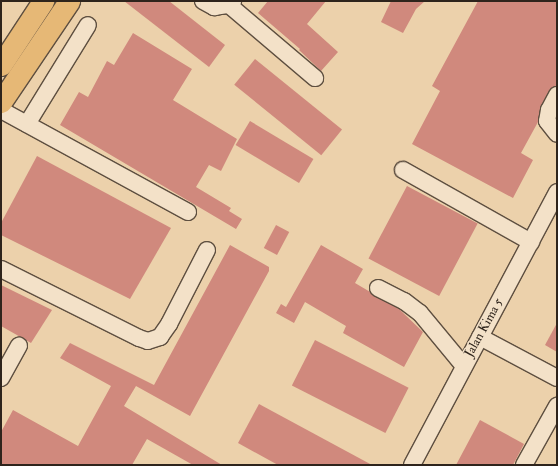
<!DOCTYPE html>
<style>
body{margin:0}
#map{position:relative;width:558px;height:466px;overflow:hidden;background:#ecd1ab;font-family:"IM FELL Double Pica",serif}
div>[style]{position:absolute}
.building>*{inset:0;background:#d0897d;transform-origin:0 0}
.roads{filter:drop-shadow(1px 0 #5e4f40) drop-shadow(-1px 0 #5e4f40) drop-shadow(0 1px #5e4f40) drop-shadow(0 -1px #5e4f40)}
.minor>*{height:16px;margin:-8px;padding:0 8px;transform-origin:8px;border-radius:8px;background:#f3e1c8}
.major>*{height:21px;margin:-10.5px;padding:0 10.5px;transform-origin:10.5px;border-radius:10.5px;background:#e6b876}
span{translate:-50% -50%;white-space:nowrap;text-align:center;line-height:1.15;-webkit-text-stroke:3px #f3e1c8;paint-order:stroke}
.street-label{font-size:13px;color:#2e241c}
.frame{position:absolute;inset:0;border:2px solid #2e241c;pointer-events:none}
</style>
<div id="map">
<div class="building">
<i style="clip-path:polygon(124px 1px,169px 1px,225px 45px,209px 67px)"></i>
<i style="clip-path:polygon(268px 1px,326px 1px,307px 24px,338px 52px,321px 71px,299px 50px,300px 49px,258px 13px)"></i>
<i style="clip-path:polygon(391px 1px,425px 1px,416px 9px,403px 33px,381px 22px)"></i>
<i style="clip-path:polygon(478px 1px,557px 1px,557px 86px,549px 91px,541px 106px,538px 122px,521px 153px,533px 160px,513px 198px,412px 144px,440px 91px,432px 86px)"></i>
<i style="clip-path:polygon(133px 33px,192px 69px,173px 100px,237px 139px,221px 171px,209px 165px,196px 187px,231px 208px,229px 211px,242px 219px,236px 229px,60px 125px,79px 92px,88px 97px,107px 61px,114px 65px)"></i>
<i style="left:255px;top:59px;width:112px;height:33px;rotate:39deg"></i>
<i style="left:250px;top:121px;width:74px;height:28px;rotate:31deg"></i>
<i style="clip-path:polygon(37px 156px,171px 228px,130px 299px,1px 235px,1px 223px)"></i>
<i style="left:407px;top:186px;width:80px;height:82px;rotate:28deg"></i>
<i style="left:276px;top:225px;width:15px;height:26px;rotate:28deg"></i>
<i style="clip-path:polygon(230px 245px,269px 267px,269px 271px,190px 416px,136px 386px,124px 406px,222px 465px,193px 465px,147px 439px,132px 465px,1px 465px,1px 432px,13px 410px,78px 446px,111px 386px,60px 358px,70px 343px,154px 385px)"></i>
<i style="clip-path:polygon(321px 245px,363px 269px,355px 283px,399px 309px,423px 332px,404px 367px,343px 333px,346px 326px,305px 302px,294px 323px,276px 313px,281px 304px,286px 307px)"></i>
<i style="clip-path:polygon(1px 285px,52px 310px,31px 343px,1px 326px)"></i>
<i style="clip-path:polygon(557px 323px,557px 352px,545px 345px)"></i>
<i style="left:315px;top:340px;width:105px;height:51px;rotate:27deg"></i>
<i style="clip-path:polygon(259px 404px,372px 465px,278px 465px,238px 443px)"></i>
<i style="clip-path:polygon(480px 420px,524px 444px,513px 465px,456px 465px)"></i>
</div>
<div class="roads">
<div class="minor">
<i style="left:203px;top:1px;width:13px;rotate:29deg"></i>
<i style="left:214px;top:7px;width:15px;rotate:-8deg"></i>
<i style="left:229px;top:5px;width:6px;rotate:-45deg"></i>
<i style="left:229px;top:5px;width:113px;rotate:40.3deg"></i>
<i style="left:557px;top:95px;width:17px;rotate:118deg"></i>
<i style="left:549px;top:110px;width:11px;rotate:100deg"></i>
<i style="left:547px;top:121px;width:16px;rotate:52deg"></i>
<i style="left:1px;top:110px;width:213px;rotate:28.6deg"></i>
<i style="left:27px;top:124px;width:116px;rotate:-58.4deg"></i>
<i style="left:403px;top:170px;width:147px;rotate:29.4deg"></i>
<i style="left:1px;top:269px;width:154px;rotate:26.6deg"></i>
<i style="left:139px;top:338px;width:9px;rotate:18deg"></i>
<i style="left:148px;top:341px;width:13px;rotate:-18deg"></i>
<i style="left:160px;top:337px;width:16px;rotate:-55deg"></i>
<i style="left:169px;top:324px;width:83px;rotate:-62.8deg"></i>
<i style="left:378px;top:288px;width:29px;rotate:27deg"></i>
<i style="left:404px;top:301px;width:20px;rotate:37deg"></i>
<i style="left:420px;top:313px;width:67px;rotate:50.4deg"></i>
<i style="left:480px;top:337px;width:87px;rotate:28deg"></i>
<i style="left:1px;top:378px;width:37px;rotate:-61deg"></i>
<i style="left:412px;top:465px;width:309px;rotate:-62deg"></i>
<i style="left:524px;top:465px;width:68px;rotate:-60.8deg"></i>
</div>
<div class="major">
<i style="left:1px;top:65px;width:77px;rotate:-56.7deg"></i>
<i style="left:1px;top:102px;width:122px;rotate:-56deg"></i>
</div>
</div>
<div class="street-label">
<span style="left:484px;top:328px;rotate:-61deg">Jalan Kima 5</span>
</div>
<div class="frame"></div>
</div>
